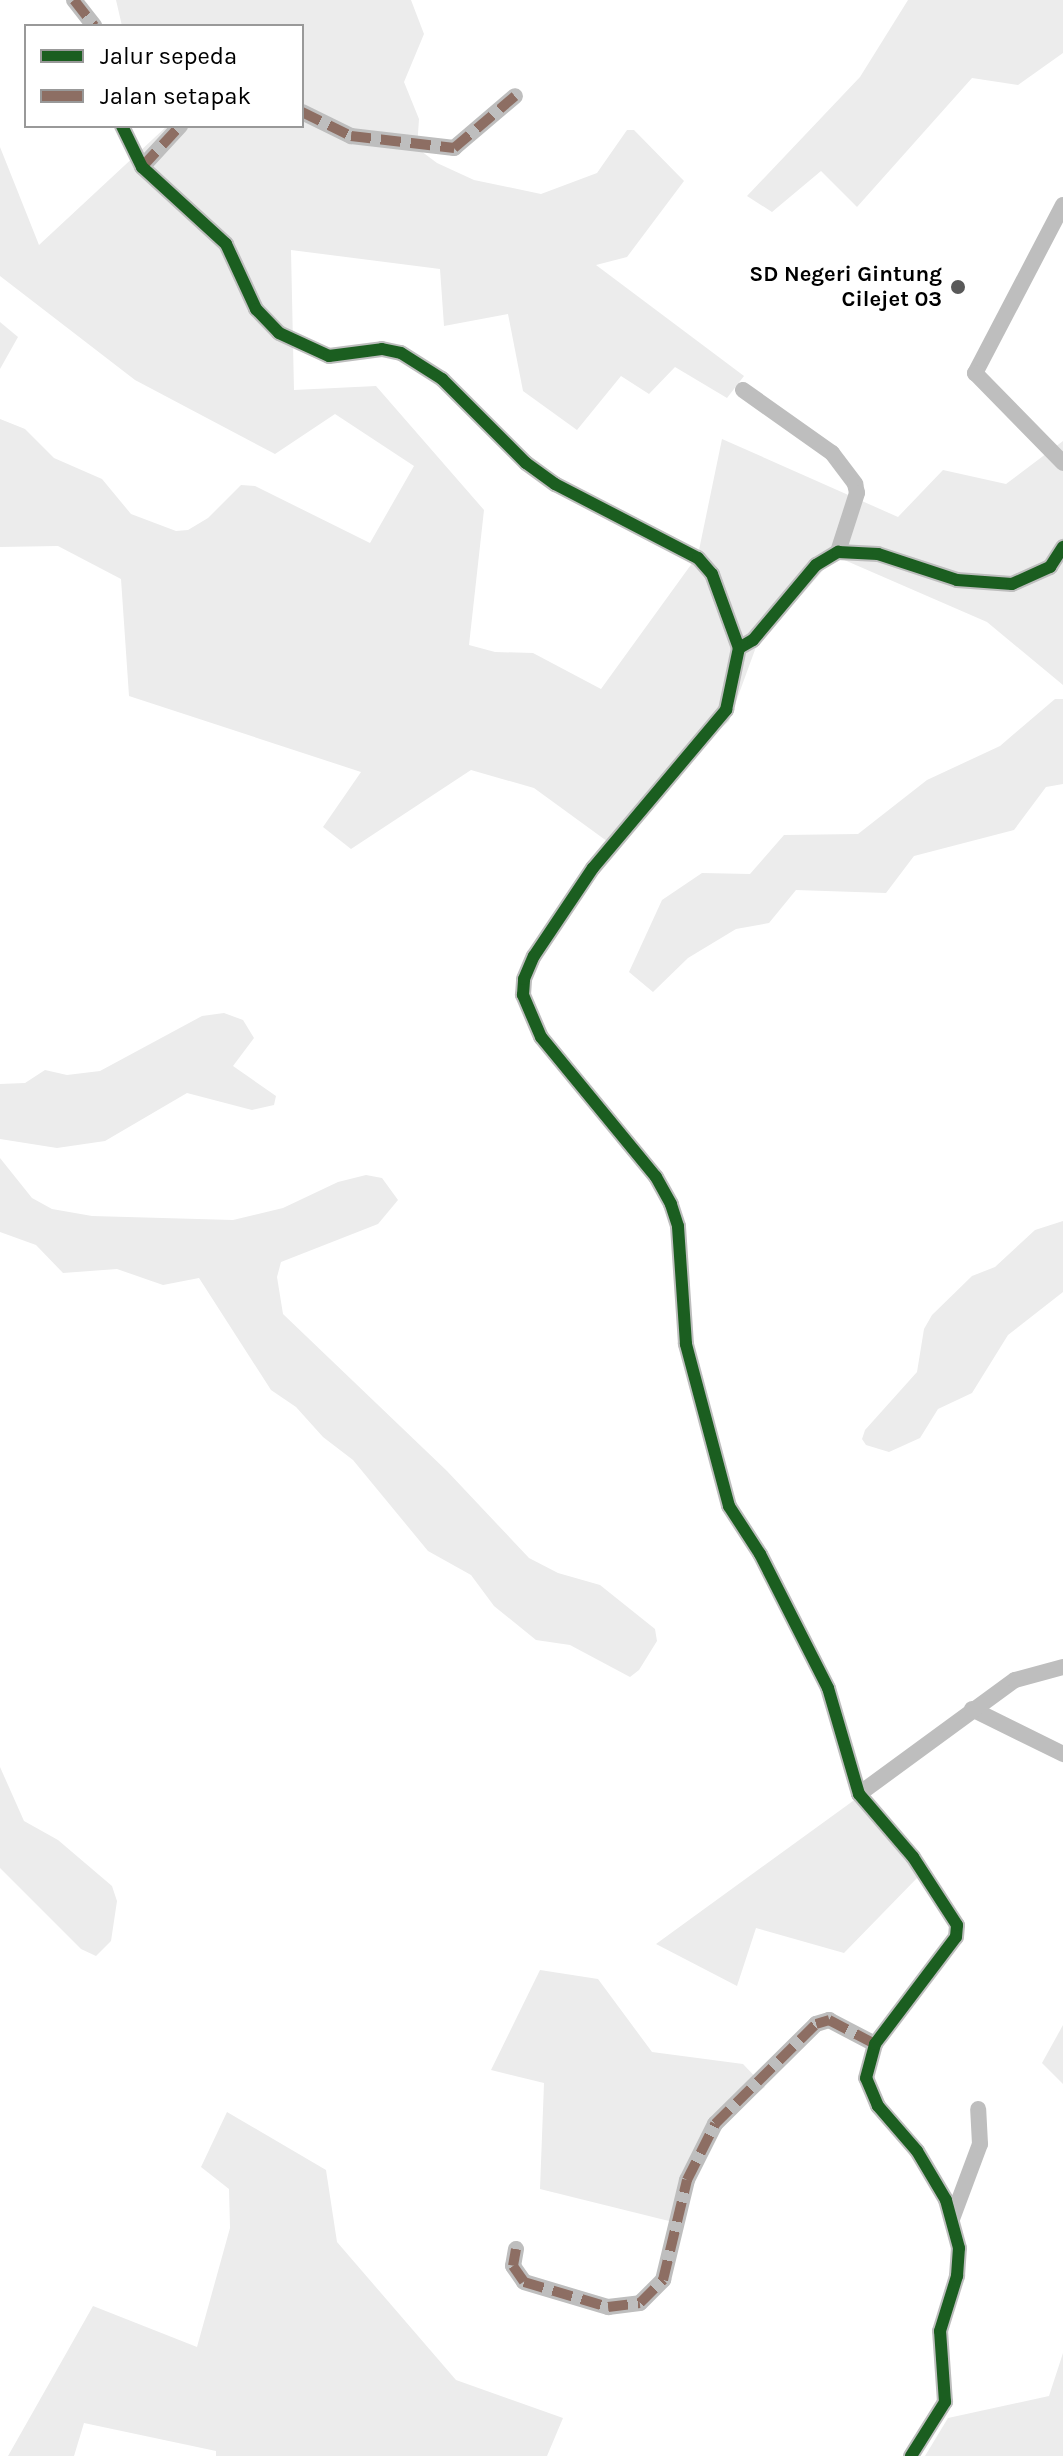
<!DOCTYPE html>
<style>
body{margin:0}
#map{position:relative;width:1063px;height:2456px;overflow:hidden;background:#fff;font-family:Karla,sans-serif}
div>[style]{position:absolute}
.green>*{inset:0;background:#ececec}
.street>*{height:16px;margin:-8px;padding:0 8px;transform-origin:8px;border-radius:8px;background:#bebebe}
.quiet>*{height:10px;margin-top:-5px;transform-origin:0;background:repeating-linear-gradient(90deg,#8d6e63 0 20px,transparent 0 30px)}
.cycleway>*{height:12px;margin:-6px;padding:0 6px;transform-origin:6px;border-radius:6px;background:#1b5e20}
.dots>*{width:22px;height:22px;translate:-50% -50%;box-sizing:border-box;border:4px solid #fff;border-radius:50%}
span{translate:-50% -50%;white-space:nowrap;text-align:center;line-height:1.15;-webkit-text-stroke:6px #fff;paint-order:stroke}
.poi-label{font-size:22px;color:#000;font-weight:700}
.right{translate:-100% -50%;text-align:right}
.legend{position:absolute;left:24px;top:24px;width:280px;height:104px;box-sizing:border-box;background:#fff;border:2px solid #999;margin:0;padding:10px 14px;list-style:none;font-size:24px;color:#000}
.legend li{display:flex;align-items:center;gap:16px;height:40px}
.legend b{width:40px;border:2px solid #999}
</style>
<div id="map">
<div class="green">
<i style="clip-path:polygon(116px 0,411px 0,424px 34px,404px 82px,419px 119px,417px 148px,437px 163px,474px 180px,541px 194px,597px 173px,627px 130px,634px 130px,684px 181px,627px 257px,596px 265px,744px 376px,727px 398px,675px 367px,649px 394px,621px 376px,577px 430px,523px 391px,508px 314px,444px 326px,440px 269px,291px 250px,294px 390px,376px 386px,484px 510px,469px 645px,495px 652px,533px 653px,601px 689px,698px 555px,722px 439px,898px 517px,943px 470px,1006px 484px,1063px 441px,1063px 685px,987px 622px,842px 559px,825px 568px,756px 647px,729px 721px,642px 800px,615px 847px,534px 788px,471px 770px,351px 849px,323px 827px,361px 772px,129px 696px,121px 579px,58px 546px,0 547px,0 419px,25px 429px,54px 458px,102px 479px,131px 514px,176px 531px,188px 530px,208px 518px,241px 485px,255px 486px,370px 543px,414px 466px,335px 414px,275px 454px,135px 380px,0 276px,0 147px,39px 245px,167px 126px,302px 126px,302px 26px,122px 26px)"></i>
<i style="clip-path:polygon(908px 0,1063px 0,1063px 53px,1018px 85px,972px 78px,857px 207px,821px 171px,772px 212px,747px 196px,860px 77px)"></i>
<i style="clip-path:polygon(0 322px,18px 337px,0 369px)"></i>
<i style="clip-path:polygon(1055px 699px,1063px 699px,1063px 784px,1046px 787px,1014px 830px,914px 856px,886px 893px,796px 890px,769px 923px,736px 929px,688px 958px,653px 992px,629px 972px,662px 900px,702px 873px,750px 874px,784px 835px,858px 834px,927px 780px,1000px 746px)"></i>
<i style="clip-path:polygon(224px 1013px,243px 1020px,254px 1038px,233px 1066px,276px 1096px,274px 1105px,252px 1110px,187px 1093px,105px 1141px,57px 1148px,0 1139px,0 1084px,25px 1083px,45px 1070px,67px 1075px,100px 1071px,202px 1016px)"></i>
<i style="clip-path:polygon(0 1158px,32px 1198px,52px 1209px,92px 1216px,233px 1220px,283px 1208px,338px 1182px,366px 1175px,382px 1178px,398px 1200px,378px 1224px,281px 1262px,277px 1277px,283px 1314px,447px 1471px,529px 1558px,558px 1573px,600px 1585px,655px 1629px,657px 1641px,639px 1670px,630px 1677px,570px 1645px,536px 1640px,494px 1606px,471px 1575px,428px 1551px,353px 1460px,323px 1437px,296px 1407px,271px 1390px,199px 1278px,163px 1285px,117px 1269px,63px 1273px,36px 1245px,0 1232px)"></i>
<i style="clip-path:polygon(1063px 1221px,1063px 1292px,1008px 1335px,972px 1393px,938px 1409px,920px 1438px,889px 1452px,866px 1445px,862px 1439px,865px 1430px,917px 1372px,924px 1329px,932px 1315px,972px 1276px,995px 1267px,1035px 1230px)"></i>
<i style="clip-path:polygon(0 1767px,24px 1821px,58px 1840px,112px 1886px,117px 1901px,111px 1941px,96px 1956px,81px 1949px,0 1868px)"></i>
<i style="clip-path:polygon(864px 1793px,918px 1877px,844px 1953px,756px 1928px,737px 1986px,656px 1944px)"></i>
<i style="clip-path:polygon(540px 1970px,598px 1979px,652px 2052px,743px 2064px,765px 2087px,705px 2133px,673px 2222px,540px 2189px,544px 2083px,491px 2070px)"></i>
<i style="clip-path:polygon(1063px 2025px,1063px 2084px,1042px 2063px)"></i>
<i style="clip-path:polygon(227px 2112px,326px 2170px,337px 2242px,456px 2380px,563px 2418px,547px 2456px,216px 2456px,216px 2451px,84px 2423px,74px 2456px,8px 2456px,93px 2306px,197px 2347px,230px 2228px,229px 2189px,201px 2167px)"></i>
<i style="clip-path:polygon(1063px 2353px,1063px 2456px,925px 2456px,948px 2418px,1049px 2396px)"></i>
</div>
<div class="street">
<i style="left:74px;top:0;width:33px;rotate:52deg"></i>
<i style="left:302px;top:112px;width:55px;rotate:26.1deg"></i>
<i style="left:351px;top:136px;width:104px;rotate:6.6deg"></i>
<i style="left:454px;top:148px;width:80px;rotate:-40.4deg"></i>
<i style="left:122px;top:126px;width:46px;rotate:64deg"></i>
<i style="left:142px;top:167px;width:114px;rotate:42.5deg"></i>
<i style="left:226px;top:244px;width:72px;rotate:65.2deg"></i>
<i style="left:256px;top:309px;width:33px;rotate:46deg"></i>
<i style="left:279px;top:333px;width:55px;rotate:24.7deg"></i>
<i style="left:329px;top:356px;width:53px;rotate:-7.5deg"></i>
<i style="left:382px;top:349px;width:19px;rotate:12deg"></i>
<i style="left:401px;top:353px;width:49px;rotate:32.4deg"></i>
<i style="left:442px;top:379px;width:119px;rotate:45deg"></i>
<i style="left:526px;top:463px;width:36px;rotate:36deg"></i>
<i style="left:555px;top:484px;width:161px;rotate:27.4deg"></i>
<i style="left:698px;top:558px;width:21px;rotate:49deg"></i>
<i style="left:712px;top:574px;width:79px;rotate:70deg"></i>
<i style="left:142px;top:167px;width:56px;rotate:-47.2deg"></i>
<i style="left:1063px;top:205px;width:190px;rotate:117.6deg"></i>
<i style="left:975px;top:373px;width:126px;rotate:45.6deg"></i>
<i style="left:743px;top:390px;width:109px;rotate:35.3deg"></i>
<i style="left:832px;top:453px;width:39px;rotate:53deg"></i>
<i style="left:855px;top:484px;width:9px;rotate:77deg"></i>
<i style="left:857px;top:493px;width:62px;rotate:107.9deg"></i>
<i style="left:972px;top:1709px;width:102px;rotate:26.3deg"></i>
<i style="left:859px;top:1794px;width:193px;rotate:-36.2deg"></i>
<i style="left:1015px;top:1680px;width:50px;rotate:-15.2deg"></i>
<i style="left:952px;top:2219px;width:80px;rotate:-69.5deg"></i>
<i style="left:980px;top:2144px;width:35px;rotate:-93deg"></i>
<i style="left:516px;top:2249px;width:17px;rotate:100deg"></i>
<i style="left:513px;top:2266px;width:19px;rotate:55deg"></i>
<i style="left:524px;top:2282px;width:88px;rotate:16.6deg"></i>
<i style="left:608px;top:2307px;width:32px;rotate:-7deg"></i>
<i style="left:640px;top:2303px;width:33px;rotate:-45deg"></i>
<i style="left:663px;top:2280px;width:103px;rotate:-76.5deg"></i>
<i style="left:687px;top:2180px;width:63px;rotate:-63.4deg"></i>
<i style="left:715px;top:2124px;width:142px;rotate:-44.7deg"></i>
<i style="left:816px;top:2024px;width:14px;rotate:-17deg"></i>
<i style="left:829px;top:2020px;width:52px;rotate:27.6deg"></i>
<i style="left:911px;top:2456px;width:64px;rotate:-57.8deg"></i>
<i style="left:945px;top:2402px;width:71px;rotate:-94deg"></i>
<i style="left:940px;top:2331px;width:58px;rotate:-72.8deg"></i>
<i style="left:957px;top:2276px;width:28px;rotate:-86deg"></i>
<i style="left:959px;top:2248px;width:50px;rotate:-105.2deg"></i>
<i style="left:946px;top:2200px;width:57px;rotate:-120.6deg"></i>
<i style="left:917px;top:2151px;width:60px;rotate:-130.9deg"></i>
<i style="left:878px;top:2106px;width:30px;rotate:-113deg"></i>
<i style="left:866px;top:2078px;width:35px;rotate:-75deg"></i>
<i style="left:875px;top:2044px;width:134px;rotate:-52.9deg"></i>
<i style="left:956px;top:1937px;width:12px;rotate:-85deg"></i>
<i style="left:957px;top:1925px;width:81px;rotate:-122.9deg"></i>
<i style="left:913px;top:1857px;width:83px;rotate:-130.6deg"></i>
<i style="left:859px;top:1794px;width:110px;rotate:-106.3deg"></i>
<i style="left:828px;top:1688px;width:150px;rotate:-116.9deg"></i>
<i style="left:760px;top:1554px;width:57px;rotate:-122.9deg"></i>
<i style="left:729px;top:1506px;width:168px;rotate:-104.9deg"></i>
<i style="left:686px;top:1344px;width:118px;rotate:-93.9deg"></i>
<i style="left:678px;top:1226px;width:23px;rotate:-108deg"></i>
<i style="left:671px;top:1204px;width:31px;rotate:-119deg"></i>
<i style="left:656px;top:1177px;width:181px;rotate:-129.4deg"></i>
<i style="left:541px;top:1037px;width:46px;rotate:-113.2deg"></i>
<i style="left:523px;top:995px;width:16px;rotate:-86deg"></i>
<i style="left:524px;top:979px;width:25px;rotate:-67deg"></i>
<i style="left:534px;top:956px;width:106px;rotate:-56.2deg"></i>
<i style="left:593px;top:868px;width:207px;rotate:-49.9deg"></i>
<i style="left:726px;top:710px;width:63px;rotate:-78.2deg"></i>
<i style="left:739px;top:648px;width:16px;rotate:-30deg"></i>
<i style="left:753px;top:640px;width:98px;rotate:-50deg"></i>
<i style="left:816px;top:565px;width:26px;rotate:-31deg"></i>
<i style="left:838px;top:552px;width:40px;rotate:2.9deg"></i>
<i style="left:878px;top:554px;width:83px;rotate:18.2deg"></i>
<i style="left:957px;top:580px;width:55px;rotate:4.2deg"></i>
<i style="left:1012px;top:584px;width:42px;rotate:-24.1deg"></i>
<i style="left:1050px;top:567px;width:24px;rotate:-57deg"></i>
</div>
<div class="quiet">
<i style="left:74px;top:0;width:33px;rotate:52deg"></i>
<i style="left:302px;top:112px;width:55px;rotate:26.1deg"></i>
<i style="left:351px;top:136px;width:104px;rotate:6.6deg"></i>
<i style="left:454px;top:148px;width:80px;rotate:-40.4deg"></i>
<i style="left:142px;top:167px;width:56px;rotate:-47.2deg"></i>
<i style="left:516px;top:2249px;width:17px;rotate:100deg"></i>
<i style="left:513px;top:2266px;width:19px;rotate:55deg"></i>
<i style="left:524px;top:2282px;width:88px;rotate:16.6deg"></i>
<i style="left:608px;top:2307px;width:32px;rotate:-7deg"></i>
<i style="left:640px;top:2303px;width:33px;rotate:-45deg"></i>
<i style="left:663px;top:2280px;width:103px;rotate:-76.5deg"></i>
<i style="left:687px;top:2180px;width:63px;rotate:-63.4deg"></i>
<i style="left:715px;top:2124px;width:142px;rotate:-44.7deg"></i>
<i style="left:816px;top:2024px;width:14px;rotate:-17deg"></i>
<i style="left:829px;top:2020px;width:52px;rotate:27.6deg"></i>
</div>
<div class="cycleway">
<i style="left:122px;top:126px;width:46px;rotate:64deg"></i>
<i style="left:142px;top:167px;width:114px;rotate:42.5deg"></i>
<i style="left:226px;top:244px;width:72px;rotate:65.2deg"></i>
<i style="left:256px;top:309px;width:33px;rotate:46deg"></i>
<i style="left:279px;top:333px;width:55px;rotate:24.7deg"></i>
<i style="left:329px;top:356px;width:53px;rotate:-7.5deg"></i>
<i style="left:382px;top:349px;width:19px;rotate:12deg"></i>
<i style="left:401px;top:353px;width:49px;rotate:32.4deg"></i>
<i style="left:442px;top:379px;width:119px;rotate:45deg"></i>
<i style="left:526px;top:463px;width:36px;rotate:36deg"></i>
<i style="left:555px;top:484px;width:161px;rotate:27.4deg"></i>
<i style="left:698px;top:558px;width:21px;rotate:49deg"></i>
<i style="left:712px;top:574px;width:79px;rotate:70deg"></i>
<i style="left:911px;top:2456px;width:64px;rotate:-57.8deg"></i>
<i style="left:945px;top:2402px;width:71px;rotate:-94deg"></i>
<i style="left:940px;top:2331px;width:58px;rotate:-72.8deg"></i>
<i style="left:957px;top:2276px;width:28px;rotate:-86deg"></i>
<i style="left:959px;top:2248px;width:50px;rotate:-105.2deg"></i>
<i style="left:946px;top:2200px;width:57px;rotate:-120.6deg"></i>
<i style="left:917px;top:2151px;width:60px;rotate:-130.9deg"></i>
<i style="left:878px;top:2106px;width:30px;rotate:-113deg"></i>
<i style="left:866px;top:2078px;width:35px;rotate:-75deg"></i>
<i style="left:875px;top:2044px;width:134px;rotate:-52.9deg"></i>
<i style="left:956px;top:1937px;width:12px;rotate:-85deg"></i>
<i style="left:957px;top:1925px;width:81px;rotate:-122.9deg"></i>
<i style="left:913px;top:1857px;width:83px;rotate:-130.6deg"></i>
<i style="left:859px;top:1794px;width:110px;rotate:-106.3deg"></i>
<i style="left:828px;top:1688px;width:150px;rotate:-116.9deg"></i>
<i style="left:760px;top:1554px;width:57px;rotate:-122.9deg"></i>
<i style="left:729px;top:1506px;width:168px;rotate:-104.9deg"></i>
<i style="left:686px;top:1344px;width:118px;rotate:-93.9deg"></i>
<i style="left:678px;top:1226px;width:23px;rotate:-108deg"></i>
<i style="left:671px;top:1204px;width:31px;rotate:-119deg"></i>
<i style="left:656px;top:1177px;width:181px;rotate:-129.4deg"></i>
<i style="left:541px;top:1037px;width:46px;rotate:-113.2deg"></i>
<i style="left:523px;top:995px;width:16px;rotate:-86deg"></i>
<i style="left:524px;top:979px;width:25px;rotate:-67deg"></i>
<i style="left:534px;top:956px;width:106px;rotate:-56.2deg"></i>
<i style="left:593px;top:868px;width:207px;rotate:-49.9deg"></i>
<i style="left:726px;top:710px;width:63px;rotate:-78.2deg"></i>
<i style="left:739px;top:648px;width:16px;rotate:-30deg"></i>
<i style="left:753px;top:640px;width:98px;rotate:-50deg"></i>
<i style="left:816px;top:565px;width:26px;rotate:-31deg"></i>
<i style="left:838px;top:552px;width:40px;rotate:2.9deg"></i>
<i style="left:878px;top:554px;width:83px;rotate:18.2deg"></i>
<i style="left:957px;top:580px;width:55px;rotate:4.2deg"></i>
<i style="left:1012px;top:584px;width:42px;rotate:-24.1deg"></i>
<i style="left:1050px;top:567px;width:24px;rotate:-57deg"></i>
</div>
<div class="dots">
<i style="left:958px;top:287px;background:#595959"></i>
</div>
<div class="poi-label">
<span class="right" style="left:942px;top:287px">SD Negeri Gintung<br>Cilejet 03</span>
</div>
<ul class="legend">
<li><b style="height:10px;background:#1b5e20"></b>Jalur sepeda</li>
<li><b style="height:10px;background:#8d6e63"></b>Jalan setapak</li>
</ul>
</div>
